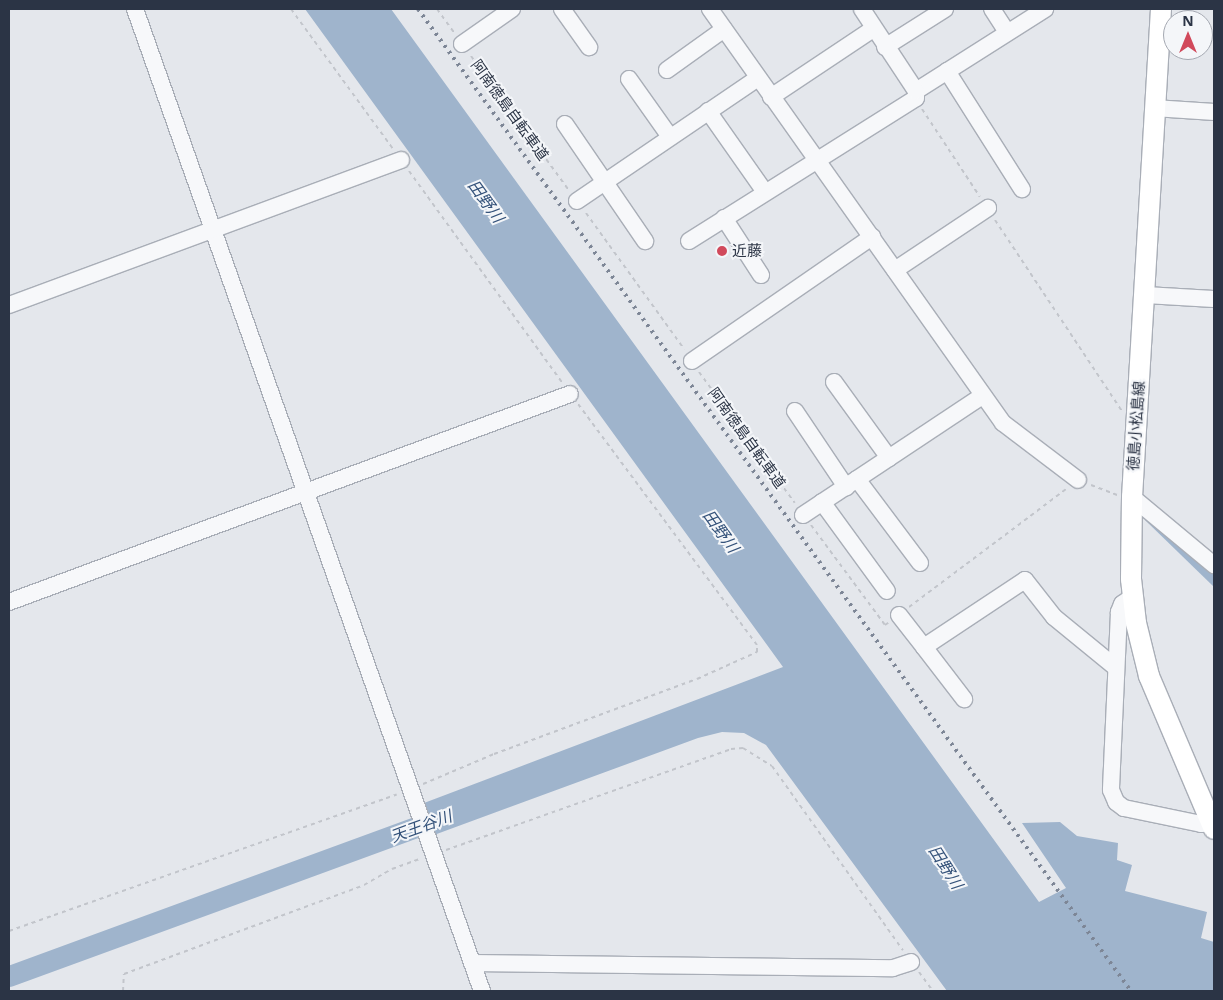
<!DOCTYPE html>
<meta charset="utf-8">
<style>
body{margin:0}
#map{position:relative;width:1223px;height:1000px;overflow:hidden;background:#e4e7ec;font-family:"Open Sans","Noto Sans JP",sans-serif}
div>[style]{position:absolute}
.water>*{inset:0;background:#9fb4cc}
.river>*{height:21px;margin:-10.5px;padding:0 10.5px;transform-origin:10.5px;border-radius:10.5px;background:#9fb4cc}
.path>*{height:2px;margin-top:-1px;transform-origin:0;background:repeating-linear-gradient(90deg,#c2c5cb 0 4px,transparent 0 8px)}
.roads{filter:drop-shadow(1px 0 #a9aeb7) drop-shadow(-1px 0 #a9aeb7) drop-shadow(0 1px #a9aeb7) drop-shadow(0 -1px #a9aeb7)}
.minor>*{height:16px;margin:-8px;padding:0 8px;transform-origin:8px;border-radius:8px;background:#f7f8fa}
.major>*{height:20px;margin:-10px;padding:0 10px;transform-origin:10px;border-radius:10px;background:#fff}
.rail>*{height:4px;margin-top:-2px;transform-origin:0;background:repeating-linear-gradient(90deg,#7d8696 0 2.5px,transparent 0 7.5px)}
.dots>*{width:14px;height:14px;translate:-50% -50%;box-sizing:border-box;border:2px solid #f4f6f9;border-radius:50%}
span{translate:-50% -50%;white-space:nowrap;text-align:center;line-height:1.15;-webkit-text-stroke:4px #f4f6f9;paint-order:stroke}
.street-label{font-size:15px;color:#2b3445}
.poi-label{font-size:15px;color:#2b3445}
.left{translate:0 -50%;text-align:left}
.water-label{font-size:16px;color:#34527a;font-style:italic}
.frame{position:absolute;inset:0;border:10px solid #2b3445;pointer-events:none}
.north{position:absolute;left:1163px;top:10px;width:50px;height:50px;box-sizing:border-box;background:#f4f6f9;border:1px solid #a4a8b1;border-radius:50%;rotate:0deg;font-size:14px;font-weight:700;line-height:20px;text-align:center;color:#2b3445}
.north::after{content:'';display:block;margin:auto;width:18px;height:22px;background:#d1495b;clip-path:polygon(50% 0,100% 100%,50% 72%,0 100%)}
</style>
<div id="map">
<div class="water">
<i style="clip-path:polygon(305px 9px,391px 9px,1039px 902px,1066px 888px,1022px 823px,1060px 822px,1077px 836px,1118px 843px,1117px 860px,1132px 865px,1125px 891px,1207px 912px,1201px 938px,1214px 942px,1214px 991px,947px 991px,766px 745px,744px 733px,722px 732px,698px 738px,434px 835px,424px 803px,783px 667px)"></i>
<i style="clip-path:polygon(1153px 514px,1214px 560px,1214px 587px,1145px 520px)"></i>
</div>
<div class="river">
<i style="left:9px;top:976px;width:462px;rotate:-20.1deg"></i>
</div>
<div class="path">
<i style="left:291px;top:9px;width:173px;rotate:53.9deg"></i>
<i style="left:437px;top:9px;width:31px;rotate:54deg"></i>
<i style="left:471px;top:56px;width:165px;rotate:53.9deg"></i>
<i style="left:922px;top:109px;width:105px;rotate:56.6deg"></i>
<i style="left:409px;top:171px;width:261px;rotate:54.1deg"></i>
<i style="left:586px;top:213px;width:168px;rotate:54.2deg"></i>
<i style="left:995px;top:220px;width:229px;rotate:56.4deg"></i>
<i style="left:699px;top:372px;width:162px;rotate:53.8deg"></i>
<i style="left:1091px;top:485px;width:28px;rotate:21deg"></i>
<i style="left:811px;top:525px;width:124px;rotate:53.5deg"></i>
<i style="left:885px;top:625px;width:4px;rotate:-34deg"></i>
<i style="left:909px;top:607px;width:196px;rotate:-36.9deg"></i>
<i style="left:423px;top:784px;width:77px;rotate:-22.9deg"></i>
<i style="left:494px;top:754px;width:216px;rotate:-20.3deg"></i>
<i style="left:697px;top:679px;width:66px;rotate:-24.2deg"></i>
<i style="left:757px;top:652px;width:7px;rotate:-90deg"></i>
<i style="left:757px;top:645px;width:300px;rotate:-126.6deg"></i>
<i style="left:446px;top:850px;width:302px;rotate:-19.5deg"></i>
<i style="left:731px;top:749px;width:12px;rotate:-5deg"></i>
<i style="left:743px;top:748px;width:34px;rotate:32deg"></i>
<i style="left:772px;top:766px;width:226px;rotate:54.6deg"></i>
<i style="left:9px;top:931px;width:411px;rotate:-19.4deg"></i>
<i style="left:919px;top:972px;width:24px;rotate:54deg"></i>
<i style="left:123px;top:991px;width:17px;rotate:-87deg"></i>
<i style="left:124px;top:974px;width:256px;rotate:-20.3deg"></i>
<i style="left:364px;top:885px;width:32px;rotate:-30deg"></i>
<i style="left:392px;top:869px;width:30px;rotate:-20deg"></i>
</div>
<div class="roads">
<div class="minor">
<i style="left:135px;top:9px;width:1042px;rotate:70.54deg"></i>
<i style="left:562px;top:9px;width:47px;rotate:54.6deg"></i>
<i style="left:710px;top:9px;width:507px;rotate:54.71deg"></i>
<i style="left:1003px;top:423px;width:94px;rotate:37.2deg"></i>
<i style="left:992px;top:9px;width:27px;rotate:57deg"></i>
<i style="left:462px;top:44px;width:61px;rotate:-35deg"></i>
<i style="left:885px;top:47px;width:71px;rotate:-32.3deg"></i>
<i style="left:667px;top:70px;width:70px;rotate:-35.7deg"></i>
<i style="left:947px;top:71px;width:140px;rotate:57.6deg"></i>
<i style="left:629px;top:79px;width:71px;rotate:54.7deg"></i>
<i style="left:916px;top:91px;width:153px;rotate:-32.4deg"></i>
<i style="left:771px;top:97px;width:123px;rotate:-33.7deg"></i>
<i style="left:1154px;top:108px;width:60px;rotate:3.8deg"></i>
<i style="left:708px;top:111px;width:99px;rotate:54.9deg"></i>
<i style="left:565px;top:124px;width:142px;rotate:55.6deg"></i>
<i style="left:577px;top:201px;width:219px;rotate:-34.2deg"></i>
<i style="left:724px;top:218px;width:68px;rotate:57deg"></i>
<i style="left:689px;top:241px;width:268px;rotate:-32.2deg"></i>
<i style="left:916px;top:98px;width:7px;rotate:-90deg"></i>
<i style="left:916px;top:91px;width:98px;rotate:-123.4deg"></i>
<i style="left:895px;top:270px;width:112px;rotate:-33.7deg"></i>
<i style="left:1145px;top:295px;width:69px;rotate:3.3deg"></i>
<i style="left:9px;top:305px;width:418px;rotate:-20.3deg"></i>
<i style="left:692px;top:361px;width:219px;rotate:-34.6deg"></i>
<i style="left:834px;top:382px;width:94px;rotate:54.1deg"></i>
<i style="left:795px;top:411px;width:92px;rotate:56.1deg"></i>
<i style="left:857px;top:479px;width:105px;rotate:53.1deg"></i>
<i style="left:1132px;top:497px;width:107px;rotate:39.7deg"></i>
<i style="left:822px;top:502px;width:110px;rotate:53.9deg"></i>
<i style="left:803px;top:515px;width:215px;rotate:-33.6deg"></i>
<i style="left:1132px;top:597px;width:12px;rotate:145deg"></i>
<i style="left:1122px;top:604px;width:9px;rotate:111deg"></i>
<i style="left:1119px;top:612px;width:178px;rotate:92.6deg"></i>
<i style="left:1111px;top:790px;width:13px;rotate:67deg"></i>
<i style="left:1116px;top:802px;width:10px;rotate:37deg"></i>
<i style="left:1124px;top:808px;width:79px;rotate:11.7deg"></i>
<i style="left:1201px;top:824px;width:10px;rotate:-17deg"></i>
<i style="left:9px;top:602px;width:598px;rotate:-20.34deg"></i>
<i style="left:899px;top:615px;width:41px;rotate:52deg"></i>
<i style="left:924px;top:647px;width:121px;rotate:-33.6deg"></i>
<i style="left:1025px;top:580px;width:47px;rotate:51.9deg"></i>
<i style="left:1054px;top:617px;width:79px;rotate:39.3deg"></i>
<i style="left:924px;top:647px;width:66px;rotate:52.4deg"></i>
<i style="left:472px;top:963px;width:421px;rotate:0.7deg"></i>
<i style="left:893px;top:968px;width:19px;rotate:-18deg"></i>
</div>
<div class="major">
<i style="left:1161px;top:9px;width:489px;rotate:93.4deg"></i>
<i style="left:1132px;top:497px;width:82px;rotate:90.7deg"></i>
<i style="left:1131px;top:579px;width:44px;rotate:83.5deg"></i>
<i style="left:1136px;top:623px;width:55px;rotate:76.2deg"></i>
<i style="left:1149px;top:676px;width:166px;rotate:67deg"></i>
</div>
</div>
<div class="rail">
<i style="left:418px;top:9px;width:1214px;rotate:54.02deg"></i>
</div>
<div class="dots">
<i style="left:722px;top:251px;background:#d1495b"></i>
</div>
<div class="street-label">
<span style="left:510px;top:110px;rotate:54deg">阿南徳島自転車道</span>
<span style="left:1136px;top:426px;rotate:-86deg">徳島小松島線</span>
<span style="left:747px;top:438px;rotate:54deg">阿南徳島自転車道</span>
</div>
<div class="poi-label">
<span class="left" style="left:732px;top:251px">近藤</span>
</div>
<div class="water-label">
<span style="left:486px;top:201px;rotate:54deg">田野川</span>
<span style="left:721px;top:531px;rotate:54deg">田野川</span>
<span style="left:421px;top:826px;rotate:-20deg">天王谷川</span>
<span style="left:946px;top:867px;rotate:58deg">田野川</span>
</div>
<div class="frame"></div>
<div class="north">N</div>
</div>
